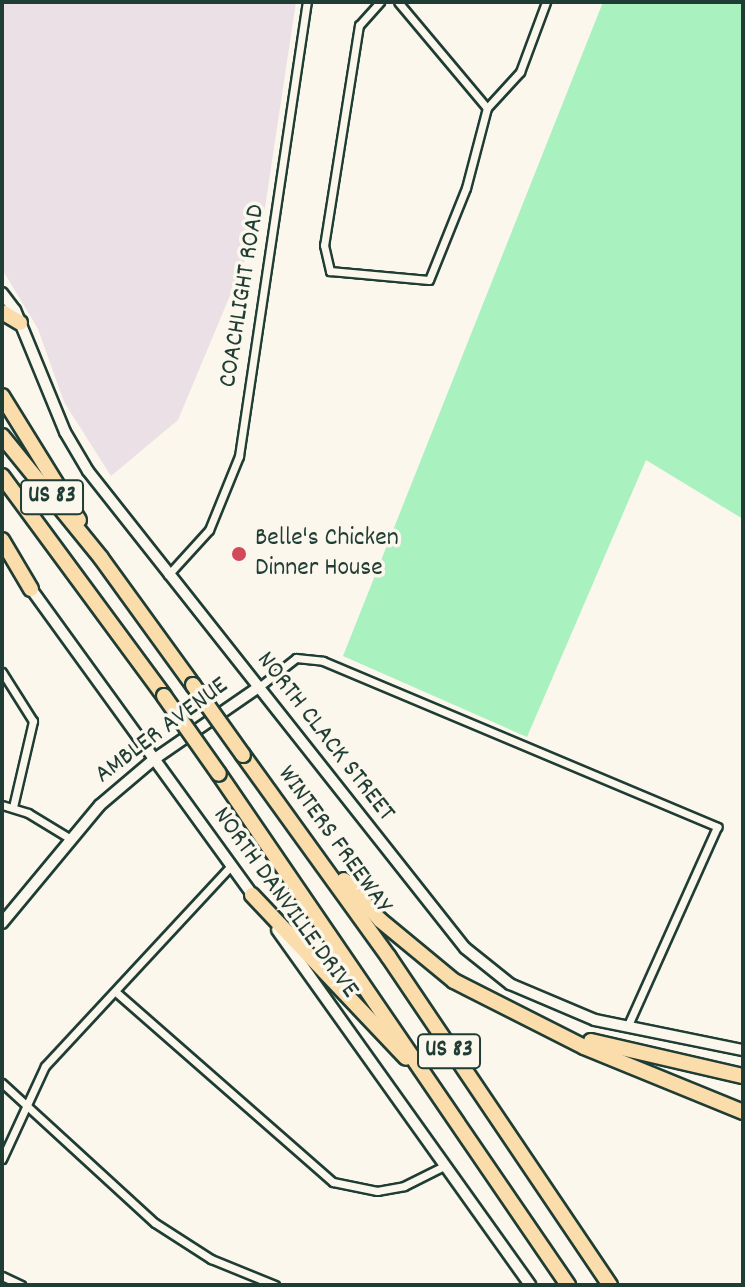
<!DOCTYPE html>
<style>
body{margin:0}
#map{position:relative;width:745px;height:1287px;overflow:hidden;background:#fbf7ec;font-family:Dekko,sans-serif}
div>[style]{position:absolute}
.built>*{inset:0;background:#ebe0e5}
.green>*{inset:0;background:#a9f1be}
.roads{filter:drop-shadow(2px 0 #1f3d34) drop-shadow(-2px 0 #1f3d34) drop-shadow(0 2px #1f3d34) drop-shadow(0 -2px #1f3d34)}
.minor>*{height:7px;margin:-3.5px;padding:0 3.5px;transform-origin:3.5px;border-radius:3.5px;background:#fbf7ec}
.secondary>*{height:10px;margin:-5px;padding:0 5px;transform-origin:5px;border-radius:5px;background:#fbf7ec}
.motorway>*{height:14px;margin:-7px;padding:0 7px;transform-origin:7px;border-radius:7px;background:#fbddab}
.bridges{filter:drop-shadow(2px 0 #1f3d34) drop-shadow(-2px 0 #1f3d34) drop-shadow(0 2px #1f3d34) drop-shadow(0 -2px #1f3d34)}
.motorway-bridge>*{height:14px;margin:-7px;padding:0 7px;transform-origin:7px;border-radius:7px;background:#fbddab}
.dots>*{width:22px;height:22px;translate:-50% -50%;box-sizing:border-box;border:4px solid #fbf7ec;border-radius:50%}
span{translate:-50% -50%;white-space:nowrap;text-align:center;line-height:1.15;-webkit-text-stroke:7px #fbf7ec;paint-order:stroke}
.shield-label span{padding:2px 6px;background:#fbf7ec;border:2px solid;border-radius:6px;-webkit-text-stroke-width:0}
.shield-label{font-size:24px;color:#1f3d34;font-weight:700}
.street-label{font-size:26px;color:#1f3d34}
.poi-label{font-size:26px;color:#1f3d34}
.left{translate:0 -50%;text-align:left}
.frame{position:absolute;inset:0;border:4px solid #1f3d34;pointer-events:none}
</style>
<div id="map">
<div class="built">
<i style="clip-path:polygon(2px 2px,296px 2px,264px 214px,178px 420px,111px 476px,64px 402px,38px 329px,2px 269px)"></i>
</div>
<div class="green">
<i style="clip-path:polygon(603px 2px,743px 2px,743px 519px,646px 460px,527px 737px,343px 656px)"></i>
</div>
<div class="roads">
<div class="minor">
<i style="left:380px;top:2px;width:31px;rotate:132deg"></i>
<i style="left:359px;top:25px;width:223px;rotate:99deg"></i>
<i style="left:324px;top:245px;width:27px;rotate:77deg"></i>
<i style="left:330px;top:271px;width:99px;rotate:5.2deg"></i>
<i style="left:429px;top:280px;width:99px;rotate:-68.1deg"></i>
<i style="left:466px;top:188px;width:83px;rotate:-75.3deg"></i>
<i style="left:487px;top:108px;width:138px;rotate:-130deg"></i>
<i style="left:487px;top:108px;width:49px;rotate:-47.5deg"></i>
<i style="left:520px;top:72px;width:75px;rotate:-69.6deg"></i>
<i style="left:168px;top:575px;width:61px;rotate:-47.7deg"></i>
<i style="left:209px;top:530px;width:80px;rotate:-67.9deg"></i>
<i style="left:239px;top:456px;width:459px;rotate:-81.5deg"></i>
<i style="left:2px;top:672px;width:58px;rotate:57.7deg"></i>
<i style="left:33px;top:721px;width:88px;rotate:103.1deg"></i>
<i style="left:259px;top:687px;width:47px;rotate:-38.1deg"></i>
<i style="left:296px;top:658px;width:27px;rotate:6deg"></i>
<i style="left:323px;top:661px;width:428px;rotate:22.8deg"></i>
<i style="left:717px;top:827px;width:219px;rotate:114.2deg"></i>
<i style="left:2px;top:805px;width:27px;rotate:17deg"></i>
<i style="left:28px;top:813px;width:50px;rotate:31.2deg"></i>
<i style="left:117px;top:993px;width:287px;rotate:41.2deg"></i>
<i style="left:333px;top:1182px;width:45px;rotate:11.6deg"></i>
<i style="left:377px;top:1191px;width:27px;rotate:-10deg"></i>
<i style="left:404px;top:1186px;width:45px;rotate:-26.6deg"></i>
<i style="left:2px;top:1083px;width:207px;rotate:42.5deg"></i>
<i style="left:155px;top:1223px;width:67px;rotate:32.7deg"></i>
<i style="left:211px;top:1259px;width:69px;rotate:22.1deg"></i>
<i style="left:2px;top:1159px;width:102px;rotate:-65.2deg"></i>
<i style="left:45px;top:1066px;width:273px;rotate:-47.1deg"></i>
<i style="left:2px;top:1276px;width:21px;rotate:25deg"></i>
</div>
<div class="secondary">
<i style="left:2px;top:293px;width:21px;rotate:53deg"></i>
<i style="left:15px;top:310px;width:132px;rotate:67.7deg"></i>
<i style="left:65px;top:432px;width:45px;rotate:59.5deg"></i>
<i style="left:88px;top:471px;width:608px;rotate:51.68deg"></i>
<i style="left:465px;top:948px;width:58px;rotate:38.7deg"></i>
<i style="left:510px;top:984px;width:92px;rotate:23deg"></i>
<i style="left:595px;top:1020px;width:151px;rotate:11.5deg"></i>
<i style="left:29px;top:586px;width:387px;rotate:54.1deg"></i>
<i style="left:2px;top:923px;width:153px;rotate:-50.3deg"></i>
<i style="left:100px;top:805px;width:70px;rotate:-40.3deg"></i>
<i style="left:153px;top:760px;width:129px;rotate:-34.6deg"></i>
<i style="left:277px;top:930px;width:436px;rotate:54.5deg"></i>
</div>
<div class="motorway">
<i style="left:2px;top:312px;width:21px;rotate:31deg"></i>
<i style="left:2px;top:396px;width:146px;rotate:58.2deg"></i>
<i style="left:2px;top:436px;width:157px;rotate:50.9deg"></i>
<i style="left:101px;top:558px;width:157px;rotate:54.1deg"></i>
<i style="left:2px;top:476px;width:273px;rotate:53.6deg"></i>
<i style="left:2px;top:540px;width:57px;rotate:59.4deg"></i>
<i style="left:243px;top:755px;width:248px;rotate:54.2deg"></i>
<i style="left:388px;top:956px;width:397px;rotate:56deg"></i>
<i style="left:219px;top:774px;width:619px;rotate:55.67deg"></i>
<i style="left:344px;top:880px;width:54px;rotate:48deg"></i>
<i style="left:380px;top:920px;width:96px;rotate:39.5deg"></i>
<i style="left:454px;top:981px;width:146px;rotate:26.9deg"></i>
<i style="left:584px;top:1047px;width:172px;rotate:22.2deg"></i>
<i style="left:252px;top:895px;width:224px;rotate:46.6deg"></i>
<i style="left:591px;top:1041px;width:156px;rotate:13deg"></i>
</div>
</div>
<div class="bridges">
<div class="motorway-bridge">
<i style="left:193px;top:685px;width:86px;rotate:54.5deg"></i>
<i style="left:164px;top:696px;width:95px;rotate:54.8deg"></i>
</div>
</div>
<div class="dots">
<i style="left:239px;top:554px;background:#d1495b"></i>
</div>
<div class="shield-label">
<span style="left:52px;top:497px">US 83</span>
<span style="left:449px;top:1051px">US 83</span>
</div>
<div class="street-label">
<span style="left:243px;top:296px;rotate:-81deg">COACHLIGHT ROAD</span>
<span style="left:162px;top:731px;rotate:-37deg">AMBLER AVENUE</span>
<span style="left:325px;top:737px;rotate:52deg">NORTH CLACK STREET</span>
<span style="left:334px;top:840px;rotate:54deg">WINTERS FREEWAY</span>
<span style="left:285px;top:903px;rotate:54deg">NORTH DANVILLE DRIVE</span>
</div>
<div class="poi-label">
<span class="left" style="left:255px;top:554px">Belle's Chicken<br>Dinner House</span>
</div>
<div class="frame"></div>
</div>
